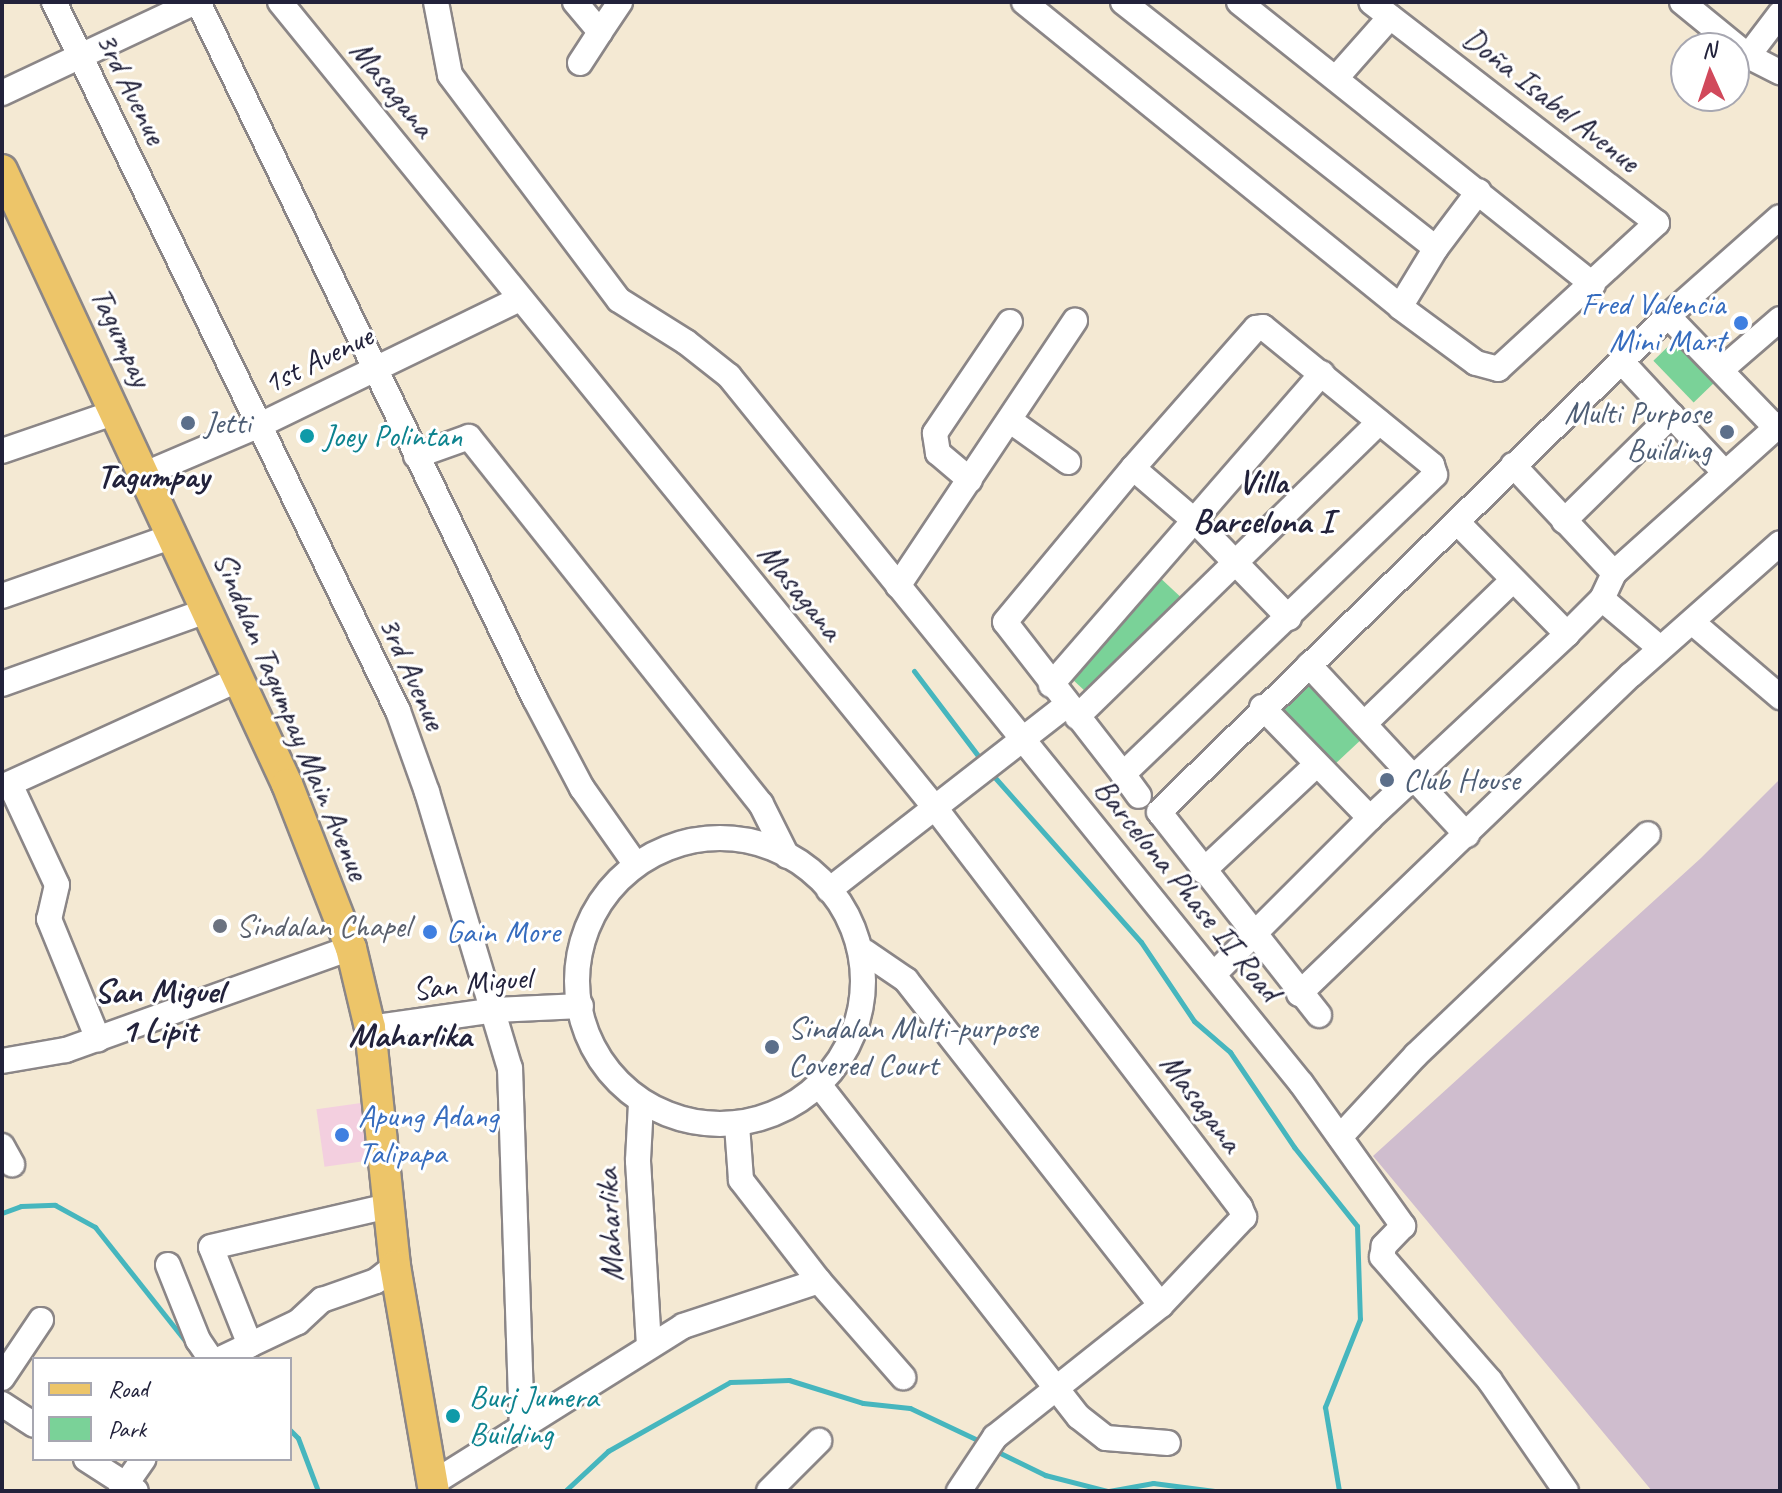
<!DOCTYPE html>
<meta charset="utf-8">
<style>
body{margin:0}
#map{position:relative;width:1782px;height:1493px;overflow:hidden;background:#f4e9d3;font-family:Caveat,sans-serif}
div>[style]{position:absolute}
.built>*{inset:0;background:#f3cfdf;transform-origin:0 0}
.industrial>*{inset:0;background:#cfbdce}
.green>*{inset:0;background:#7ad298;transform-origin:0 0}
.stream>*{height:5px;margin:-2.5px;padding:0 2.5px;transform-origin:2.5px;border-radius:2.5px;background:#46b6be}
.roads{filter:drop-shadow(2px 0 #8b8687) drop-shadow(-2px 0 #8b8687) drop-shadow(0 2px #8b8687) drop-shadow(0 -2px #8b8687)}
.minor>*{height:24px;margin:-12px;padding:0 12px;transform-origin:12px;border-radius:12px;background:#fff}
.minor>.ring{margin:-12px;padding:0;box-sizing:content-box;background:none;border:24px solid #fff;border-radius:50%}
.major>*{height:30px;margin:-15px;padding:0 15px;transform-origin:15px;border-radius:15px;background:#edc569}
.dots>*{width:22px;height:22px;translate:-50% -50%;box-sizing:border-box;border:4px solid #fff;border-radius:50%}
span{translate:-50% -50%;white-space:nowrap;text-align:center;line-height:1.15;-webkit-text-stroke:6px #fff;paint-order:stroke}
.street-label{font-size:32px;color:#22223b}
.shop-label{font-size:32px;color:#366cbe}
.right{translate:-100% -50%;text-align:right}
.left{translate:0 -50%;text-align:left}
.service-label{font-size:32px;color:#4e5e75}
.culture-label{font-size:32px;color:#0d838f}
.worship-label{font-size:32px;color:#5b616d}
.neighbourhood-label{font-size:34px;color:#22223b;font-weight:700}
.frame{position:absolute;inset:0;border:4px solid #22223b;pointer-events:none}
.legend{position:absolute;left:32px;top:1357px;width:260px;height:104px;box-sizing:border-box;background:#fff;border:2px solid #a7a7b1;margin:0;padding:10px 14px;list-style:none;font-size:24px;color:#22223b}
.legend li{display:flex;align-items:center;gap:16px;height:40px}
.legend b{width:40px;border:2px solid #a7a7b1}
.north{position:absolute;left:1670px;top:32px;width:80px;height:80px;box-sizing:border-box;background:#fff;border:2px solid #a7a7b1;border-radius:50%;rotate:357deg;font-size:22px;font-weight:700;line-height:32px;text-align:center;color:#22223b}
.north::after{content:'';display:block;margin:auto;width:28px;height:36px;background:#d1495b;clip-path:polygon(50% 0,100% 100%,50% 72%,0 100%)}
</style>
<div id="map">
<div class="built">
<i style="left:361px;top:1103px;width:58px;height:45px;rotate:82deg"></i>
</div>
<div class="industrial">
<i style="clip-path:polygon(1780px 779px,1780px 1491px,1652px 1491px,1373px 1156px,1701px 858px)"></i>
</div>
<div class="green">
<i style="left:1680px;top:335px;width:58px;height:37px;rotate:46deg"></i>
<i style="left:1156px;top:574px;width:41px;height:134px;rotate:43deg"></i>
<i style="left:1309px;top:668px;width:88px;height:59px;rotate:47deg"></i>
</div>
<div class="stream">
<i style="left:914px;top:671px;width:113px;rotate:52.9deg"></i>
<i style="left:990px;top:772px;width:227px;rotate:48.4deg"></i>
<i style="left:1141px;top:942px;width:95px;rotate:56.1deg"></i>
<i style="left:1194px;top:1021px;width:48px;rotate:40.7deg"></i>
<i style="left:1230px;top:1052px;width:115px;rotate:56deg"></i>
<i style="left:1294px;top:1147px;width:101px;rotate:51.4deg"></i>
<i style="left:1357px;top:1226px;width:93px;rotate:88.2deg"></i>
<i style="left:1360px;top:1319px;width:95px;rotate:111.7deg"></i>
<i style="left:1325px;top:1407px;width:85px;rotate:80.5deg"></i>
<i style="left:2px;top:1213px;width:20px;rotate:-20deg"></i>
<i style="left:21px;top:1206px;width:34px;rotate:-2deg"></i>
<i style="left:55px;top:1205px;width:46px;rotate:28.8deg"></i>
<i style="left:95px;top:1227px;width:154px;rotate:51.6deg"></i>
<i style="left:290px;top:1430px;width:11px;rotate:45deg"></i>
<i style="left:298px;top:1438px;width:57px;rotate:69.3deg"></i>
<i style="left:994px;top:1450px;width:57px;rotate:26.1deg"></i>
<i style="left:1045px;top:1475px;width:65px;rotate:14.3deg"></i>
<i style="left:565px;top:1491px;width:59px;rotate:-42.9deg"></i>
<i style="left:608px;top:1451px;width:140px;rotate:-29.5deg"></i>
<i style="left:730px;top:1382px;width:59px;rotate:-1.9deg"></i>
<i style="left:789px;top:1380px;width:77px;rotate:17.3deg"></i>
<i style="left:863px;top:1403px;width:47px;rotate:6.1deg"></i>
<i style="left:910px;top:1408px;width:80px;rotate:25.3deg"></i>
<i style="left:1109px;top:1491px;width:45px;rotate:-10.3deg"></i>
<i style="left:1153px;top:1483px;width:62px;rotate:7.5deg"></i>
</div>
<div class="roads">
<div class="minor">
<i style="left:54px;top:2px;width:788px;rotate:64.12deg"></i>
<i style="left:398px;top:711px;width:86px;rotate:70.3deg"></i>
<i style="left:427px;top:792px;width:288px;rotate:73.3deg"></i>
<i style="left:510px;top:1068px;width:355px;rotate:88.1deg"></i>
<i style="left:198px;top:2px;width:774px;rotate:64.2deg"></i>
<i style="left:535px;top:699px;width:101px;rotate:62.2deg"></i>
<i style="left:582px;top:788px;width:90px;rotate:54.9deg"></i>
<i style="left:280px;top:2px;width:1040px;rotate:50.89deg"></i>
<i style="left:936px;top:809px;width:501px;rotate:52.63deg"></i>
<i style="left:1240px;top:1207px;width:11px;rotate:68deg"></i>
<i style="left:1244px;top:1217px;width:121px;rotate:133.3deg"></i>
<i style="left:1161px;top:1305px;width:212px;rotate:141.5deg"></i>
<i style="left:995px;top:1437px;width:65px;rotate:123.7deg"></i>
<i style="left:436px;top:2px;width:74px;rotate:79.1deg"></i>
<i style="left:450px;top:75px;width:281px;rotate:53.1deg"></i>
<i style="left:619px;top:300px;width:79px;rotate:32.1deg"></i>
<i style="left:686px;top:342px;width:55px;rotate:38.3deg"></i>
<i style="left:729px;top:376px;width:909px;rotate:51.03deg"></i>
<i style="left:1301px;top:1083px;width:176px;rotate:54.5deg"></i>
<i style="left:1403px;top:1226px;width:28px;rotate:134deg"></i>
<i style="left:1384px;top:1246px;width:11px;rotate:100deg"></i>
<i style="left:1382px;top:1257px;width:164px;rotate:48.9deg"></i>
<i style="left:1490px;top:1381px;width:134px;rotate:55.4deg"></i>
<i style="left:575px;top:2px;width:39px;rotate:50deg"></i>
<i style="left:600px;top:32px;width:36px;rotate:-56deg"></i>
<i style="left:1024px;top:2px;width:484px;rotate:39deg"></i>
<i style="left:1400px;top:307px;width:94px;rotate:36.4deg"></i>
<i style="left:1476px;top:363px;width:23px;rotate:15deg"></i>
<i style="left:1498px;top:369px;width:216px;rotate:-42.6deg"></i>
<i style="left:1657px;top:223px;width:361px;rotate:-142.3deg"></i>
<i style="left:1123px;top:2px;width:398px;rotate:38.2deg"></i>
<i style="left:1239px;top:2px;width:453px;rotate:38.6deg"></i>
<i style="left:1682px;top:2px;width:85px;rotate:39.3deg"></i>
<i style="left:1748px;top:56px;width:36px;rotate:27deg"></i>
<i style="left:1748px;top:56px;width:53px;rotate:-52.7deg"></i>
<i style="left:580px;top:63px;width:37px;rotate:-57deg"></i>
<i style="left:1337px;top:77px;width:80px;rotate:-48.5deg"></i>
<i style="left:2px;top:93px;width:213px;rotate:-25.2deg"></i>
<i style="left:1400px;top:307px;width:69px;rotate:-58.6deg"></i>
<i style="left:1436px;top:248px;width:71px;rotate:-53deg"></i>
<i style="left:1668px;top:316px;width:156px;rotate:46deg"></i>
<i style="left:1263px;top:327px;width:218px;rotate:39.2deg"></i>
<i style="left:1432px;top:465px;width:10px;rotate:73deg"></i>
<i style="left:1435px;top:475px;width:432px;rotate:136.2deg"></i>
<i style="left:1123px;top:774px;width:192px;rotate:-127.8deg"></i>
<i style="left:1005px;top:622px;width:200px;rotate:-50.3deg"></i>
<i style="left:1133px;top:468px;width:186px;rotate:-48.7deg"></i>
<i style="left:1256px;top:328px;width:7px;rotate:-8deg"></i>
<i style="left:1621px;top:361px;width:151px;rotate:47.1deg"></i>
<i style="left:1721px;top:370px;width:78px;rotate:-40.8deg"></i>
<i style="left:1012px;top:422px;width:69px;rotate:35.5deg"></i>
<i style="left:2px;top:451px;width:120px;rotate:-18.9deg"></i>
<i style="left:416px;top:456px;width:56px;rotate:-19.7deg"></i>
<i style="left:469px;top:437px;width:469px;rotate:51.5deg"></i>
<i style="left:761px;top:804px;width:58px;rotate:63.4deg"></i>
<i style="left:1513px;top:465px;width:148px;rotate:46.9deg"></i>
<i style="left:1133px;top:468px;width:82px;rotate:40.5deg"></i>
<i style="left:1195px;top:521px;width:135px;rotate:45.9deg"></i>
<i style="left:145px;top:474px;width:125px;rotate:-23.1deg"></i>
<i style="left:260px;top:425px;width:287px;rotate:-25.9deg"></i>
<i style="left:970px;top:480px;width:42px;rotate:-139.8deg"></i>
<i style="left:938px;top:453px;width:20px;rotate:-99deg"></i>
<i style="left:935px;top:433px;width:134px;rotate:-56deg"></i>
<i style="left:1564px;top:521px;width:151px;rotate:-44.5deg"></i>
<i style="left:1458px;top:523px;width:156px;rotate:45.5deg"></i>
<i style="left:898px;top:586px;width:319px;rotate:-56.3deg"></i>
<i style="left:2px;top:596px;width:181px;rotate:-19.3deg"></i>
<i style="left:1602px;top:599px;width:76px;rotate:40.2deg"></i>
<i style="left:1692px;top:622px;width:116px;rotate:40.4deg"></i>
<i style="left:1309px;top:665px;width:232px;rotate:47.1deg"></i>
<i style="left:2px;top:684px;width:217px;rotate:-19.7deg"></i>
<i style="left:1051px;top:685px;width:413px;rotate:-49deg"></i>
<i style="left:1262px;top:707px;width:155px;rotate:45.8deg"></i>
<i style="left:1077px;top:717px;width:422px;rotate:-44.3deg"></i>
<i style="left:1364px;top:724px;width:207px;rotate:-44deg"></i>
<i style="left:1123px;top:774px;width:27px;rotate:54deg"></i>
<i style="left:10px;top:784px;width:111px;rotate:65deg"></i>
<i style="left:57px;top:885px;width:35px;rotate:103deg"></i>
<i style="left:49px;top:919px;width:130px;rotate:67.8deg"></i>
<i style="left:2px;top:787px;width:260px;rotate:-24.5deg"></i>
<i class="ring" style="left:577px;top:838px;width:262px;height:262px"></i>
<i style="left:1203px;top:871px;width:155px;rotate:-43.2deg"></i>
<i style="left:829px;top:890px;width:301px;rotate:-37.9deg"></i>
<i style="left:865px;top:952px;width:50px;rotate:34.3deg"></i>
<i style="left:906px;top:980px;width:413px;rotate:51.9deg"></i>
<i style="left:1215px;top:973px;width:219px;rotate:-45deg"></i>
<i style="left:1370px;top:818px;width:270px;rotate:-43deg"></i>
<i style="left:1567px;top:634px;width:49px;rotate:-45deg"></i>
<i style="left:1602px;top:599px;width:29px;rotate:-65deg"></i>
<i style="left:1614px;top:573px;width:223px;rotate:-41.9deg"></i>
<i style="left:1299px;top:994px;width:460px;rotate:-43.9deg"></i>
<i style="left:1631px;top:675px;width:199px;rotate:-41.5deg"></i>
<i style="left:1319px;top:1015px;width:258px;rotate:-128.2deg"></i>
<i style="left:1159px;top:812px;width:711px;rotate:-44.26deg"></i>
<i style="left:1668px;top:316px;width:149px;rotate:-41.5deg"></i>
<i style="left:370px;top:1028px;width:126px;rotate:-8.2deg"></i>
<i style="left:495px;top:1010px;width:86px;rotate:-2.7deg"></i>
<i style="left:2px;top:1061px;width:65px;rotate:-9.8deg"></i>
<i style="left:66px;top:1050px;width:303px;rotate:-19.7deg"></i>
<i style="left:820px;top:1086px;width:420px;rotate:52deg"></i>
<i style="left:1079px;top:1417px;width:34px;rotate:38deg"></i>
<i style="left:1106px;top:1438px;width:62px;rotate:4.6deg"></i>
<i style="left:641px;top:1103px;width:58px;rotate:93deg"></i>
<i style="left:638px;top:1161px;width:183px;rotate:86.6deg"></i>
<i style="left:737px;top:1125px;width:55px;rotate:85.8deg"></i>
<i style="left:741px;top:1180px;width:128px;rotate:52.3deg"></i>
<i style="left:819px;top:1281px;width:128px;rotate:48.8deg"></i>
<i style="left:1340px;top:1137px;width:112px;rotate:-47.2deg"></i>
<i style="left:1416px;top:1055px;width:320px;rotate:-43.6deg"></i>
<i style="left:2px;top:1146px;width:21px;rotate:61deg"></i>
<i style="left:168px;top:1265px;width:81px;rotate:68.2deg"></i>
<i style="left:198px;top:1340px;width:23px;rotate:56deg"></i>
<i style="left:250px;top:1345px;width:105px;rotate:-111.7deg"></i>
<i style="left:211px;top:1247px;width:182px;rotate:-13deg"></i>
<i style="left:220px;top:1359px;width:86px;rotate:-25.4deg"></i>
<i style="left:298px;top:1322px;width:33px;rotate:-43deg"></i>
<i style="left:322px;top:1300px;width:57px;rotate:-19.4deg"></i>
<i style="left:376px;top:1281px;width:24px;rotate:-38deg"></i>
<i style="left:2px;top:1378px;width:70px;rotate:-56.1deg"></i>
<i style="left:2px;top:1404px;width:38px;rotate:33deg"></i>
<i style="left:86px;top:1459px;width:59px;rotate:32.6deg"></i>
<i style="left:433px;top:1483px;width:295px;rotate:-32.1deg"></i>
<i style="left:683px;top:1326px;width:143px;rotate:-18.3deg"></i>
<i style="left:121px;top:1491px;width:39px;rotate:-55deg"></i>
<i style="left:769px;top:1491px;width:71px;rotate:-45deg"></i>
</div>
<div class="major">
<i style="left:2px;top:170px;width:677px;rotate:65.1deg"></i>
<i style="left:287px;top:784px;width:176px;rotate:68.7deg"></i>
<i style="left:351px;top:948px;width:82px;rotate:76.6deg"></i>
<i style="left:370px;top:1028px;width:239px;rotate:84deg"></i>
<i style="left:395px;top:1266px;width:228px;rotate:80.2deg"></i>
</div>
</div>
<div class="dots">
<i style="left:1741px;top:323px;background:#3f7fe0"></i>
<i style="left:188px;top:423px;background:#5c6f8a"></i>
<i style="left:1727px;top:432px;background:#5c6f8a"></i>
<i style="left:307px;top:436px;background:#0f9aa8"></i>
<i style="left:1387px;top:780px;background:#5c6f8a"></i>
<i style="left:220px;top:926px;background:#6b7280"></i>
<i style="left:430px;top:932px;background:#3f7fe0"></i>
<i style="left:772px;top:1047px;background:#5c6f8a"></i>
<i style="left:342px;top:1135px;background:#3f7fe0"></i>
<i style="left:453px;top:1416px;background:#0f9aa8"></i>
</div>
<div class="street-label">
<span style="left:131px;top:88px;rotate:64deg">3rd Avenue</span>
<span style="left:392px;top:89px;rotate:51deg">Masagana</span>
<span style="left:1551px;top:100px;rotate:38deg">Doña Isabel Avenue</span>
<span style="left:121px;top:337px;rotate:65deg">Tagumpay</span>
<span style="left:318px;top:360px;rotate:-26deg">1st Avenue</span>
<span style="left:800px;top:592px;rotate:51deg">Masagana</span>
<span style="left:412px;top:673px;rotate:66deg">3rd Avenue</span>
<span style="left:291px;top:716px;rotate:67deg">Sindalan Tagumpay Main Avenue</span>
<span style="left:1187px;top:890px;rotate:51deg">Barcelona Phase II Road</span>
<span style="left:472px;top:984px;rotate:-6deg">San Miguel</span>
<span style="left:1201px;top:1103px;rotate:53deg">Masagana</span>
<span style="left:610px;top:1225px;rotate:-93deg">Maharlika</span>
</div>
<div class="shop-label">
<span class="right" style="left:1725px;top:323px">Fred Valencia<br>Mini Mart</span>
<span class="left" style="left:446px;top:932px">Gain More</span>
<span class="left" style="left:358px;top:1135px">Apung Adang<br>Talipapa</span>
</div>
<div class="service-label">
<span class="right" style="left:1711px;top:432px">Multi Purpose<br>Building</span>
<span class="left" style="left:204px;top:423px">Jetti</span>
<span class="left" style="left:1403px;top:780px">Club House</span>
<span class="left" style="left:788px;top:1047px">Sindalan Multi-purpose<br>Covered Court</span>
</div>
<div class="culture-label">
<span class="left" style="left:323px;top:436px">Joey Polintan</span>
<span class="left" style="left:469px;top:1416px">Burj Jumera<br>Building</span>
</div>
<div class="worship-label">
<span class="left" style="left:236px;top:926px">Sindalan Chapel</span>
</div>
<div class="neighbourhood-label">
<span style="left:153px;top:476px">Tagumpay</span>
<span style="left:1263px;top:501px">Villa<br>Barcelona I</span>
<span style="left:159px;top:1010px">San Miguel<br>1 Lipit</span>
<span style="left:410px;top:1035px">Maharlika</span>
</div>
<div class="frame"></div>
<ul class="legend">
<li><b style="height:10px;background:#edc569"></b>Road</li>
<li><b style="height:22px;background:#7ad298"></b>Park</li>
</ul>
<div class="north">N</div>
</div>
